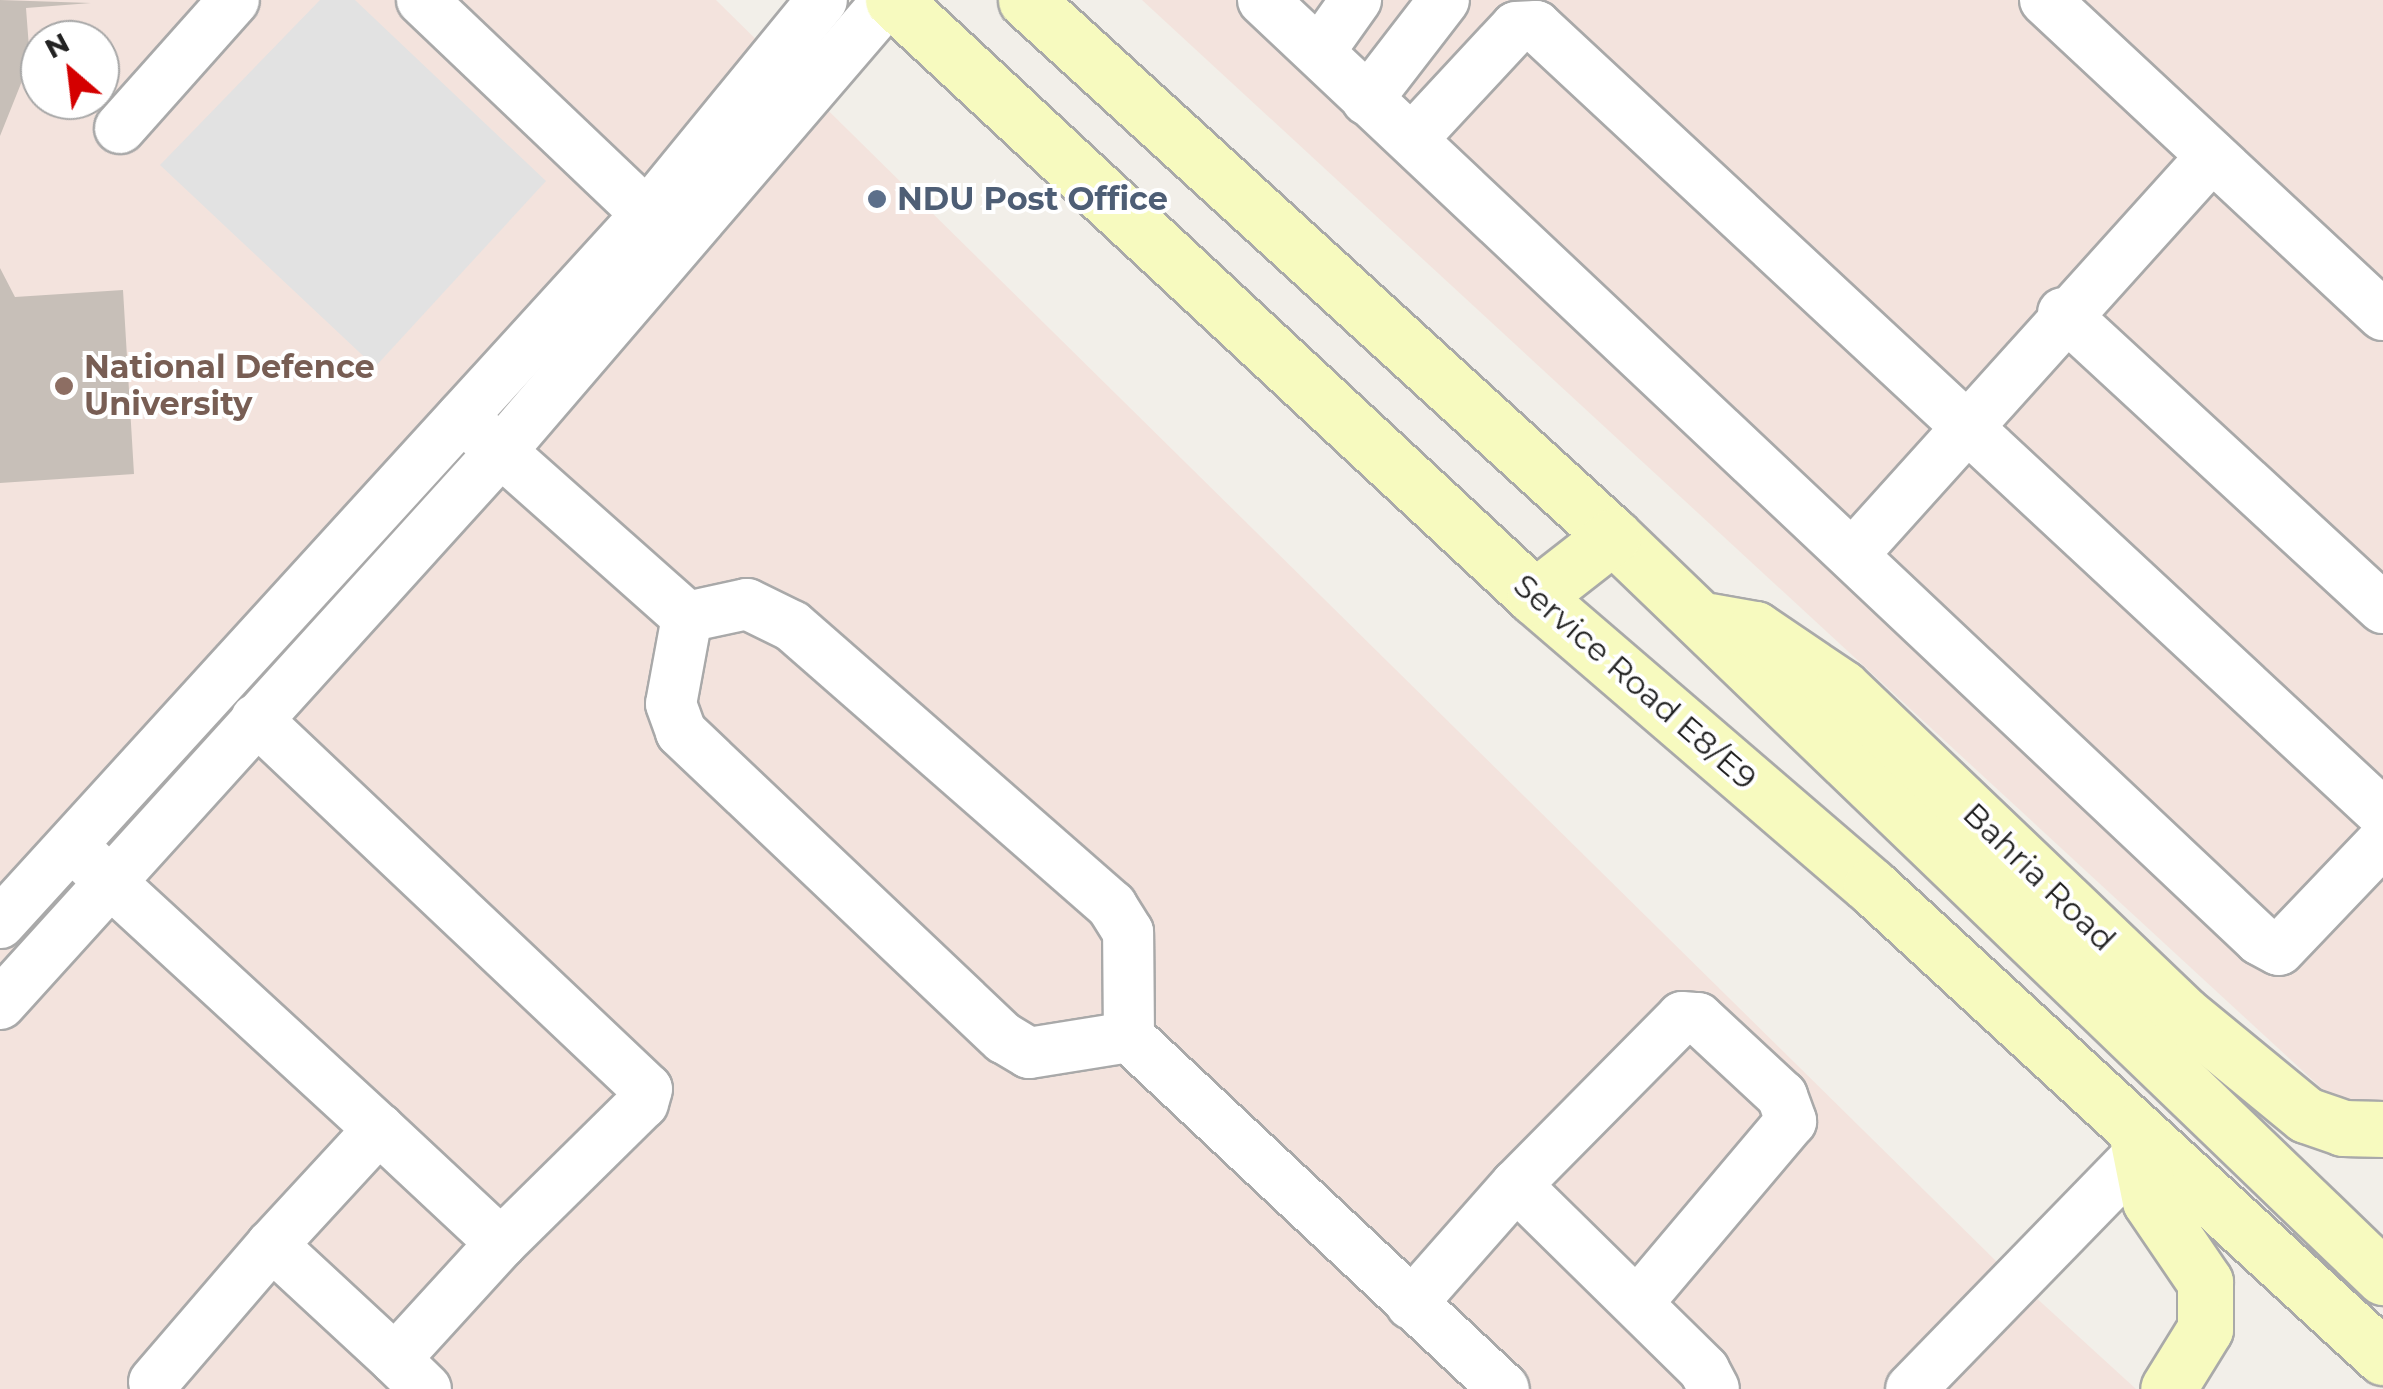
<!DOCTYPE html>
<style>
body{margin:0}
#map{position:relative;width:2383px;height:1389px;overflow:hidden;background:#f2efe9;font-family:Montserrat,sans-serif}
div>[style]{position:absolute}
.military>*{inset:0;background:#f3e3dd}
.parking>*{inset:0;background:#e2e2e2}
.building>*{inset:0;background:#c7bfb8}
.roads{filter:drop-shadow(2px 0 #a9a9a9) drop-shadow(-2px 0 #a9a9a9) drop-shadow(0 2px #a9a9a9) drop-shadow(0 -2px #a9a9a9)}
.street>*{height:50px;margin:-25px;padding:0 25px;transform-origin:25px;border-radius:25px;background:#fff}
.secondary>*{height:55px;margin:-27.5px;padding:0 27.5px;transform-origin:27.5px;border-radius:27.5px;background:#f7fabf}
.dots>*{width:28px;height:28px;translate:-50% -50%;box-sizing:border-box;border:5px solid #fff;border-radius:50%}
span{translate:-50% -50%;white-space:nowrap;text-align:center;line-height:1.15;-webkit-text-stroke:8px #fff;paint-order:stroke}
.service-label{font-size:32px;color:#4e5e75;font-weight:700}
.left{translate:0 -50%;text-align:left}
.education-label{font-size:32px;color:#785e54;font-weight:700}
.street-label{font-size:32px;color:#222}
.north{position:absolute;left:20px;top:20px;width:100px;height:100px;box-sizing:border-box;background:#fff;border:2px solid #a7a7a7;border-radius:50%;rotate:332deg;font-size:28px;font-weight:700;line-height:40px;text-align:center;color:#222}
.north::after{content:'';display:block;margin:auto;width:35px;height:45px;background:#d40000;clip-path:polygon(50% 0,100% 100%,50% 72%,0 100%)}
</style>
<div id="map">
<div class="military">
<i style="clip-path:polygon(evenodd,0 0,716px 0,1997px 1262px,2136px 1389px,0 1389px,0 0,40px 40px,100px 40px,100px 100px,40px 100px,40px 40px)"></i>
<i style="clip-path:polygon(1142px 0,2383px 0,2383px 1145px)"></i>
</div>
<div class="parking">
<i style="clip-path:polygon(320px 0,355px 0,546px 181px,375px 367px,160px 165px)"></i>
</div>
<div class="building">
<i style="clip-path:polygon(0 0,91px 3px,26px 8px,30px 61px,0 136px)"></i>
<i style="clip-path:polygon(0 268px,15px 297px,123px 290px,134px 474px,0 483px)"></i>
</div>
<div class="roads">
<div class="street">
<i style="left:422px;top:0;width:311px;rotate:43.6deg"></i>
<i style="left:1263px;top:0;width:1370px;rotate:43.31deg"></i>
<i style="left:2260px;top:940px;width:21px;rotate:28deg"></i>
<i style="left:2279px;top:950px;width:151px;rotate:-46.3deg"></i>
<i style="left:2045px;top:0;width:462px;rotate:43deg"></i>
<i style="left:1319px;top:52px;width:64px;rotate:-54.6deg"></i>
<i style="left:1367px;top:100px;width:126px;rotate:-52.4deg"></i>
<i style="left:120px;top:128px;width:171px;rotate:-48.3deg"></i>
<i style="left:1412px;top:139px;width:153px;rotate:-47.1deg"></i>
<i style="left:1516px;top:27px;width:20px;rotate:-3deg"></i>
<i style="left:1536px;top:26px;width:1157px;rotate:42.93deg"></i>
<i style="left:2063px;top:313px;width:435px;rotate:42.7deg"></i>
<i style="left:462px;top:417px;width:301px;rotate:41.6deg"></i>
<i style="left:687px;top:617px;width:88px;rotate:100.4deg"></i>
<i style="left:671px;top:704px;width:30px;rotate:70deg"></i>
<i style="left:681px;top:732px;width:445px;rotate:43.5deg"></i>
<i style="left:1004px;top:1038px;width:29px;rotate:31deg"></i>
<i style="left:1029px;top:1053px;width:101px;rotate:-9.1deg"></i>
<i style="left:1129px;top:1037px;width:105px;rotate:-90.5deg"></i>
<i style="left:1128px;top:932px;width:31px;rotate:-122deg"></i>
<i style="left:1112px;top:906px;width:425px;rotate:-138.8deg"></i>
<i style="left:792px;top:626px;width:50px;rotate:-153.9deg"></i>
<i style="left:747px;top:604px;width:61px;rotate:167.8deg"></i>
<i style="left:1855px;top:552px;width:533px;rotate:-47.96deg"></i>
<i style="left:256px;top:719px;width:538px;rotate:43.42deg"></i>
<i style="left:647px;top:1089px;width:15px;rotate:106deg"></i>
<i style="left:643px;top:1103px;width:199px;rotate:135.4deg"></i>
<i style="left:84px;top:857px;width:33px;rotate:44deg"></i>
<i style="left:108px;top:880px;width:368px;rotate:42.6deg"></i>
<i style="left:379px;top:1129px;width:167px;rotate:43.1deg"></i>
<i style="left:501px;top:1243px;width:157px;rotate:132.4deg"></i>
<i style="left:395px;top:1359px;width:168px;rotate:-137.2deg"></i>
<i style="left:272px;top:1245px;width:158px;rotate:-47.3deg"></i>
<i style="left:0;top:923px;width:960px;rotate:-47.62deg"></i>
<i style="left:647px;top:214px;width:276px;rotate:-50.7deg"></i>
<i style="left:0;top:1004px;width:746px;rotate:-47.82deg"></i>
<i style="left:501px;top:451px;width:594px;rotate:-49.37deg"></i>
<i style="left:1129px;top:1037px;width:514px;rotate:43.19deg"></i>
<i style="left:1516px;top:1185px;width:236px;rotate:-45.3deg"></i>
<i style="left:1682px;top:1017px;width:16px;rotate:4deg"></i>
<i style="left:1698px;top:1018px;width:115px;rotate:42.9deg"></i>
<i style="left:1782px;top:1096px;width:27px;rotate:70deg"></i>
<i style="left:1791px;top:1121px;width:238px;rotate:130.2deg"></i>
<i style="left:1411px;top:1304px;width:159px;rotate:-48.6deg"></i>
<i style="left:1516px;top:1185px;width:264px;rotate:44.5deg"></i>
<i style="left:1704px;top:1370px;width:21px;rotate:62deg"></i>
<i style="left:395px;top:1359px;width:43px;rotate:44.1deg"></i>
<i style="left:154px;top:1382px;width:181px;rotate:-49.3deg"></i>
<i style="left:1911px;top:1389px;width:322px;rotate:-45.8deg"></i>
</div>
<div class="secondary">
<i style="left:893px;top:0;width:877px;rotate:42.92deg"></i>
<i style="left:1535px;top:597px;width:443px;rotate:40.7deg"></i>
<i style="left:1871px;top:886px;width:696px;rotate:42.61deg"></i>
<i style="left:1026px;top:0;width:795px;rotate:42.4deg"></i>
<i style="left:1613px;top:536px;width:1069px;rotate:43.9deg"></i>
<i style="left:1535px;top:597px;width:99px;rotate:-38deg"></i>
<i style="left:1710px;top:621px;width:46px;rotate:10.1deg"></i>
<i style="left:1755px;top:629px;width:105px;rotate:34.1deg"></i>
<i style="left:1842px;top:688px;width:472px;rotate:43.7deg"></i>
<i style="left:2183px;top:1014px;width:159px;rotate:39.4deg"></i>
<i style="left:2306px;top:1115px;width:39px;rotate:19deg"></i>
<i style="left:2343px;top:1128px;width:40px;rotate:1.4deg"></i>
<i style="left:2136px;top:1131px;width:71px;rotate:78.7deg"></i>
<i style="left:2150px;top:1201px;width:98px;rotate:55.8deg"></i>
<i style="left:2205px;top:1282px;width:47px;rotate:90deg"></i>
<i style="left:2205px;top:1329px;width:70px;rotate:121.7deg"></i>
</div>
</div>
<div class="dots">
<i style="left:877px;top:199px;background:#5c6f8a"></i>
<i style="left:64px;top:386px;background:#8d6e63"></i>
</div>
<div class="service-label">
<span class="left" style="left:897px;top:199px">NDU Post Office</span>
</div>
<div class="education-label">
<span class="left" style="left:84px;top:386px">National Defence<br>University</span>
</div>
<div class="street-label">
<span style="left:1635px;top:682px;rotate:41deg">Service Road E8/E9</span>
<span style="left:2039px;top:877px;rotate:44deg">Bahria Road</span>
</div>
<div class="north">N</div>
</div>
